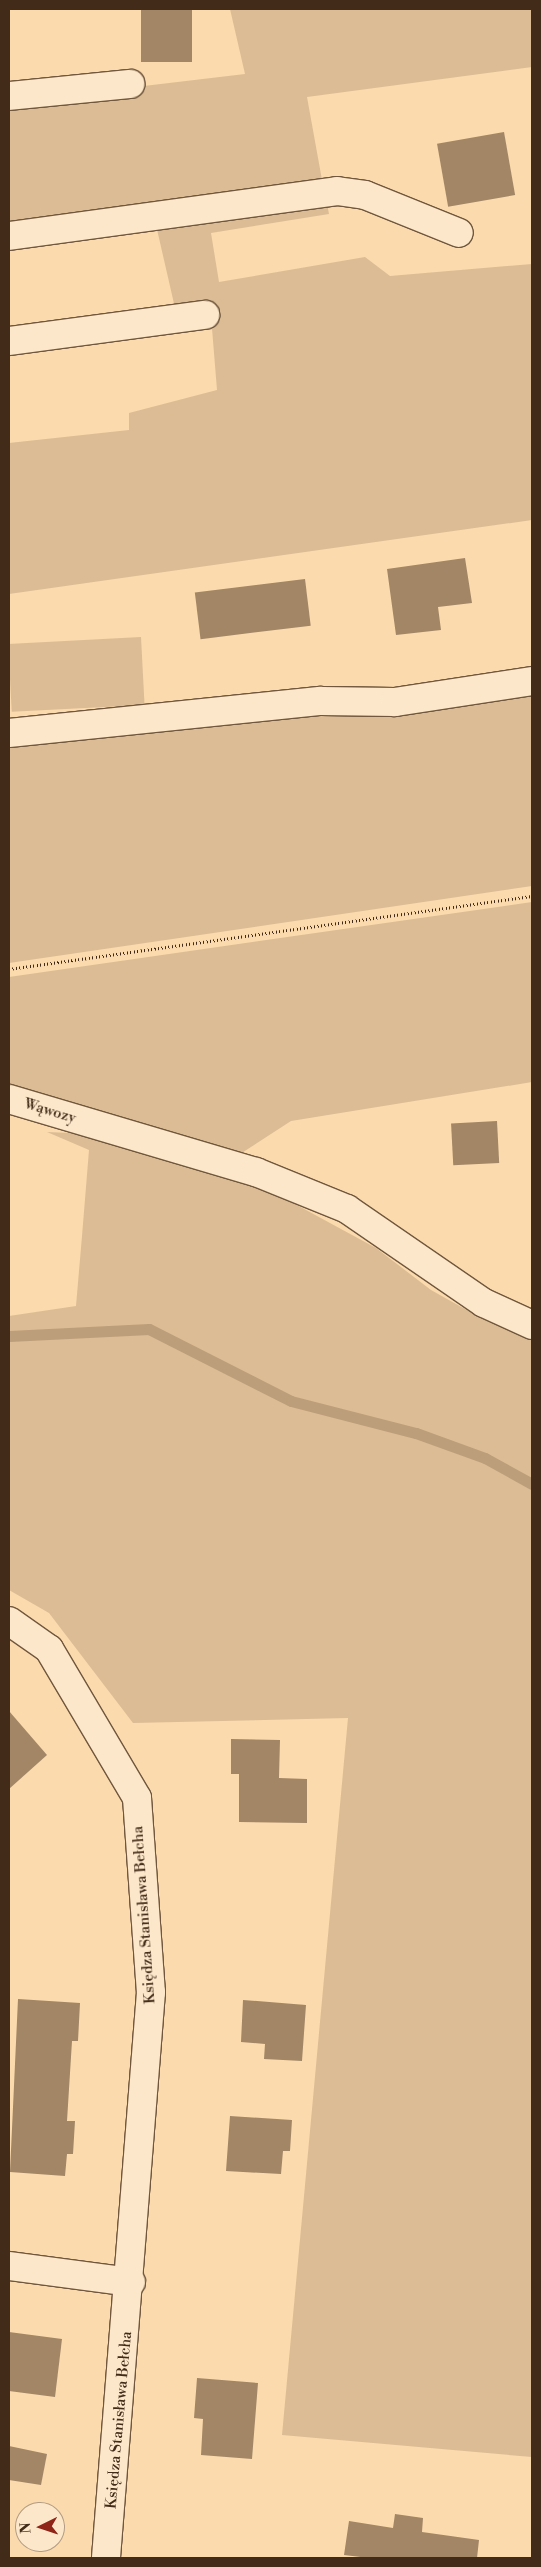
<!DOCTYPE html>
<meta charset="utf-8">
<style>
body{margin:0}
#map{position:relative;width:541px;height:2567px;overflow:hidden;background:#fbdaad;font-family:"Libre Bodoni",serif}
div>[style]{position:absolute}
.green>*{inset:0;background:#dcbc94;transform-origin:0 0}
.stream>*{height:11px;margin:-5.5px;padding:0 5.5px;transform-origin:5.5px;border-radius:5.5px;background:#bc9e7a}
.building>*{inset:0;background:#a28665;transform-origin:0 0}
.path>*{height:3px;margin-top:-1.5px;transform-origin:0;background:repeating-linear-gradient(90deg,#422b18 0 1px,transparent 0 3.5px)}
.roads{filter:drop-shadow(1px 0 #70573d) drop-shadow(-1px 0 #70573d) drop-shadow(0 1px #70573d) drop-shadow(0 -1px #70573d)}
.minor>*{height:28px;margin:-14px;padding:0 14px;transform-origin:14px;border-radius:14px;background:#fce7ca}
span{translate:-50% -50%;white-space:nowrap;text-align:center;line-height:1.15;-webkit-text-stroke:5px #fce7ca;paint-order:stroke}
.street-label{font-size:15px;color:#422b18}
.frame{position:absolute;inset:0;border:10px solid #422b18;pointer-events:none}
.north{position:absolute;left:15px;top:2502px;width:50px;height:50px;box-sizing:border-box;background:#fce7ca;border:1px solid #b29c83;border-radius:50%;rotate:266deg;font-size:14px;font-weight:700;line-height:20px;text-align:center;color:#422b18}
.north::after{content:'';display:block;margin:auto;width:18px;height:22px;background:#8f2418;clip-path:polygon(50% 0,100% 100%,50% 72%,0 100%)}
</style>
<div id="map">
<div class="green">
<i style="clip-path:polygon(230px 9px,532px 9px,532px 67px,307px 97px,322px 180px,9px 223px,9px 102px,245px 74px)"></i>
<i style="clip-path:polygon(326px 198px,329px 214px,211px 233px,219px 282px,365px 257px,390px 276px,532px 264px,532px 520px,9px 594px,9px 443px,129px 430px,129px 413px,217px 390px,210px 304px,175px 308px,156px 225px)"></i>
<i style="left:141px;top:637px;width:68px;height:133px;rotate:87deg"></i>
<i style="clip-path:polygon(532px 692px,532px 886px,9px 963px,9px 742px)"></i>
<i style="clip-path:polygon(532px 902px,532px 1082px,291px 1121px,234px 1158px,9px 1089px,9px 977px)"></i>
<i style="clip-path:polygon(47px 1132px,70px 1133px,132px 1149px,271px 1191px,376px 1248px,431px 1290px,472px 1313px,532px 1337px,532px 2457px,282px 2435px,348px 1718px,133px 1723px,49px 1613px,9px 1590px,9px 1316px,76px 1306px,82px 1236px,89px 1150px)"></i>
</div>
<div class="stream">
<i style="left:9px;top:1336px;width:140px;rotate:-2.9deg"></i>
<i style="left:149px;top:1329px;width:159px;rotate:26.9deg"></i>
<i style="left:291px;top:1401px;width:129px;rotate:14.4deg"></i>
<i style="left:416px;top:1433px;width:73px;rotate:19.9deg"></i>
<i style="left:485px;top:1458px;width:54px;rotate:29deg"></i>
</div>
<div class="building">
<i style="left:141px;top:9px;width:51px;height:53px"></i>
<i style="left:504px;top:132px;width:64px;height:68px;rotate:80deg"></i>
<i style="clip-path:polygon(465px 558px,472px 603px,438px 607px,441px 630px,396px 635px,387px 569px)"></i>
<i style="left:305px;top:579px;width:47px;height:111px;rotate:83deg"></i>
<i style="left:497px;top:1121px;width:42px;height:46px;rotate:87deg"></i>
<i style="clip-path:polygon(9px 1711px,47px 1755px,9px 1789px)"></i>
<i style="clip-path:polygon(231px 1739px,280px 1740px,279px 1778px,307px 1779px,307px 1823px,239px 1822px,239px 1774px,231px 1774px)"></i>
<i style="clip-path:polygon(18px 1999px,80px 2003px,78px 2041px,72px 2041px,67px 2121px,75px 2121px,73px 2154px,67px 2154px,65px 2176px,10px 2172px)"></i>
<i style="clip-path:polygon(243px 2000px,306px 2005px,302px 2061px,264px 2059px,265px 2044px,241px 2042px)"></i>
<i style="clip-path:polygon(230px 2116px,292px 2120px,290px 2151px,283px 2151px,281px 2174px,226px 2171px)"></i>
<i style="clip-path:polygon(9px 2332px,62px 2339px,55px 2397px,9px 2391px)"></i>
<i style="clip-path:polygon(197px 2378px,258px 2383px,252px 2459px,201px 2455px,203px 2419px,194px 2418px)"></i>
<i style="clip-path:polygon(9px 2446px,47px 2454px,41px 2485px,9px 2480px)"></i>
<i style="clip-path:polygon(395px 2514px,423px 2518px,422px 2532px,479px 2540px,477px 2558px,369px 2558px,344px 2555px,349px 2521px,393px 2528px)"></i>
</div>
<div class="path">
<i style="left:9px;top:969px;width:528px;rotate:-7.95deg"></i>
</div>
<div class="roads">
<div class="minor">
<i style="left:9px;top:96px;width:122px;rotate:-5.7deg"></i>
<i style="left:9px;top:236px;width:331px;rotate:-7.8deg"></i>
<i style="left:337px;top:191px;width:28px;rotate:8deg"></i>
<i style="left:365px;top:195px;width:101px;rotate:22deg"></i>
<i style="left:9px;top:341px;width:198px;rotate:-7.6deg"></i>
<i style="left:9px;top:733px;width:314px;rotate:-5.9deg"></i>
<i style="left:321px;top:701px;width:74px;rotate:0.8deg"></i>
<i style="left:395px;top:702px;width:139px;rotate:-8.7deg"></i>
<i style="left:9px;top:1099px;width:258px;rotate:16.5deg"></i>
<i style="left:256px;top:1172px;width:98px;rotate:22.1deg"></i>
<i style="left:347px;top:1209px;width:166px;rotate:34.5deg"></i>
<i style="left:484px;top:1303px;width:53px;rotate:24.6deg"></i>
<i style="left:9px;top:1621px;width:49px;rotate:35deg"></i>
<i style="left:49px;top:1649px;width:173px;rotate:59.4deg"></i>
<i style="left:137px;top:1798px;width:195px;rotate:85.9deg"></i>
<i style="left:151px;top:1992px;width:568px;rotate:94.55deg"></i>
<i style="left:9px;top:2266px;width:123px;rotate:7.5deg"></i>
</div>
</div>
<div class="street-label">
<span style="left:50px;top:1111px;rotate:17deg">Wąwozy</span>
<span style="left:144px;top:1915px;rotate:-94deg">Księdza Stanisława Bełcha</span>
<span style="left:119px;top:2420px;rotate:-85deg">Księdza Stanisława Bełcha</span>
</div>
<div class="frame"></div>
<div class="north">N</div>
</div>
